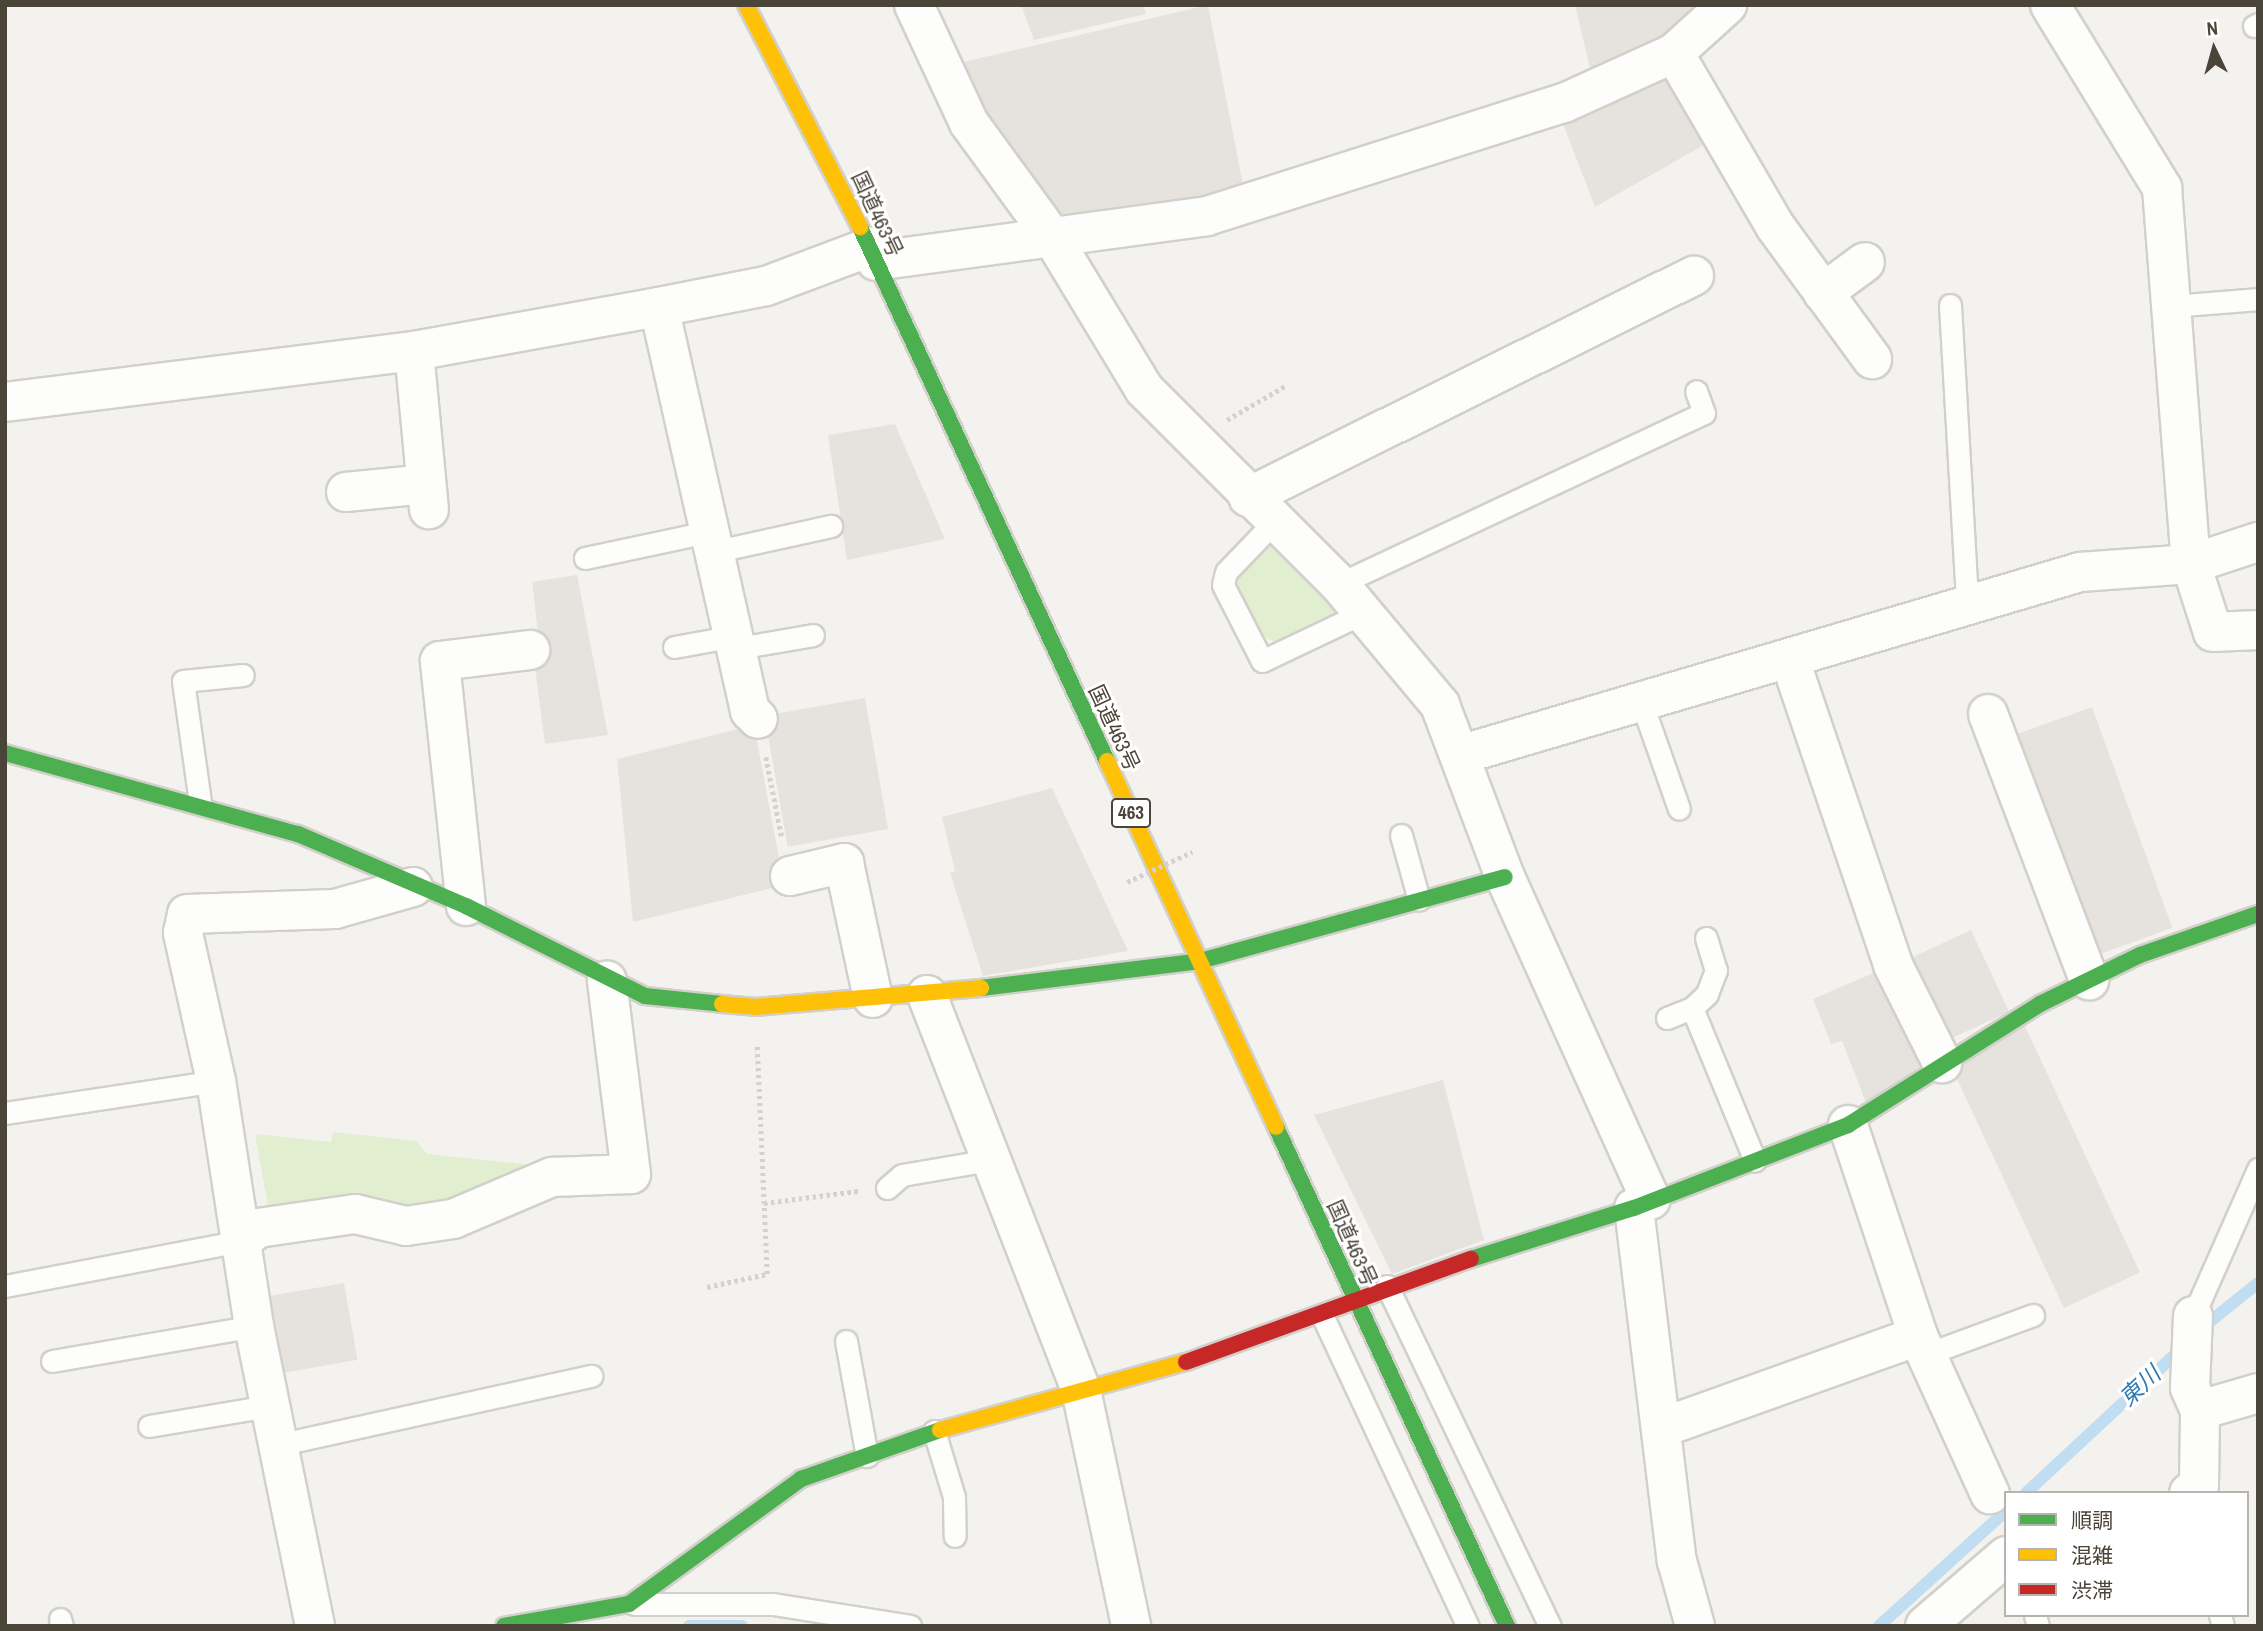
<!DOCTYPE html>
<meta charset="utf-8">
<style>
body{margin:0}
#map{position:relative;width:2263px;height:1631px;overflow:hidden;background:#f4f2ee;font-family:"Archivo Narrow","Noto Sans JP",sans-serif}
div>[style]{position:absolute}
.green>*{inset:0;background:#e1eecf}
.parking>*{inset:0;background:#e6e3df;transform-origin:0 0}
.stream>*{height:12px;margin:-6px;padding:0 6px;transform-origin:6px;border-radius:6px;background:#c0ddf1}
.path>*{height:4.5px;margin-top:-2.25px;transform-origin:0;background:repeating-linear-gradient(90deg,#d3d2cc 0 3.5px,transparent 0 7px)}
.roads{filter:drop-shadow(2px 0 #d2d0cb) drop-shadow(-2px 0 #d2d0cb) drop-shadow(0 2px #d2d0cb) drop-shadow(0 -2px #d2d0cb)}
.lane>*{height:21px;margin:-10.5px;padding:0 10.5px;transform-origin:10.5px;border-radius:10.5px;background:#fdfdfc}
.street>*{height:38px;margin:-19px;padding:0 19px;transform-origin:19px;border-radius:19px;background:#fdfdfc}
.fast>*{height:16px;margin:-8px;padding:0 8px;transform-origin:8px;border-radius:8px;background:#4caf50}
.slow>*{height:16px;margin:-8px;padding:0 8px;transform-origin:8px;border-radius:8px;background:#ffc107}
.jam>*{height:16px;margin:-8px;padding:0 8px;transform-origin:8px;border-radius:8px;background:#c62828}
.path-bridge>*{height:4.5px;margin-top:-2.25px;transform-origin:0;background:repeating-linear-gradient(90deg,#d3d2cc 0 3.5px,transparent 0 7px)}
span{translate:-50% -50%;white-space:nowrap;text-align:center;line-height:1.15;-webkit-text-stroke:6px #fff;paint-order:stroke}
.shield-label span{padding:2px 5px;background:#fff;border:2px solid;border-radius:5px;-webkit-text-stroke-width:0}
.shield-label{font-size:19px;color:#4b4439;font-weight:700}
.street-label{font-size:21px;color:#4b4439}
.water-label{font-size:23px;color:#2e7ab2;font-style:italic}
.frame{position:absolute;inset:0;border:7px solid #4b4439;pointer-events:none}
.legend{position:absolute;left:2004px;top:1491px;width:245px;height:126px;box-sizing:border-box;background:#fff;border:2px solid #b7b4b0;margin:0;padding:9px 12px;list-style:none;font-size:21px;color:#4b4439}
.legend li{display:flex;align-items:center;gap:14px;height:35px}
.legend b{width:35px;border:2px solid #b7b4b0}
.north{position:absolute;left:2179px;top:14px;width:70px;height:70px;-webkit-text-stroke:5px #fff;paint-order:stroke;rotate:355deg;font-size:19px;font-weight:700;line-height:28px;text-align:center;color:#4b4439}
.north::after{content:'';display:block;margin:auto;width:24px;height:32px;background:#4b4439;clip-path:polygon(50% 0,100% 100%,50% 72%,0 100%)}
</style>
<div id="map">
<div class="green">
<i style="clip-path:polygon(1280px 544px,1338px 601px,1335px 614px,1275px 642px,1263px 636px,1236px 582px,1238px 571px,1263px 545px)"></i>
<i style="clip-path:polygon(333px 1132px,416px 1141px,427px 1154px,541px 1166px,453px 1204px,270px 1217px,255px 1134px,331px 1142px)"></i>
</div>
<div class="parking">
<i style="clip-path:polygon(1021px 5px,1143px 5px,1146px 14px,1034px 40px)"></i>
<i style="clip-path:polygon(1208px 5px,1245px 195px,1066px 225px,987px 122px,959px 63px)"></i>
<i style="clip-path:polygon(1575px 5px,1697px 5px,1700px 13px,1689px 26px,1592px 77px)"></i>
<i style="clip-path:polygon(1666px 65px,1711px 141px,1595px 207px,1560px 116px)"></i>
<i style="clip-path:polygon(895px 424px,945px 539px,847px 560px,828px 435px)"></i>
<i style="clip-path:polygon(577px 575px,608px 735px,545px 744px,534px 660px,541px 658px,532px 582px)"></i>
<i style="left:865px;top:698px;width:133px;height:102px;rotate:80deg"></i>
<i style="left:2092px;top:707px;width:235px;height:89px;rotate:70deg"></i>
<i style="clip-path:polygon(754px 725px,784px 885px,633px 922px,617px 759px)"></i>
<i style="clip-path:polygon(1052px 788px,1128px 951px,983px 976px,950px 873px,955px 871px,942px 817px)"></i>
<i style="left:1971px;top:930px;width:90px;height:73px;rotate:65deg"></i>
<i style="clip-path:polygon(1878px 971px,1920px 1066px,1867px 1105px,1842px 1041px,1831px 1044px,1813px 999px)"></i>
<i style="left:2025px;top:1026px;width:272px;height:84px;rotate:65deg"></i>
<i style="clip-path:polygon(1443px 1080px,1484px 1240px,1392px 1274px,1314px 1115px)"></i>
<i style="left:344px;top:1283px;width:78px;height:77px;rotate:80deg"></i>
</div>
<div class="stream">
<i style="left:2202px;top:1328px;width:72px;rotate:-38.8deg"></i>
<i style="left:2026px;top:1493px;width:213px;rotate:-42.9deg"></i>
<i style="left:689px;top:1626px;width:53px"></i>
<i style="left:1879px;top:1626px;width:171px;rotate:-42.2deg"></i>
</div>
<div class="path">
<i style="left:1227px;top:420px;width:67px;rotate:-30.4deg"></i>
<i style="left:766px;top:757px;width:83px;rotate:78.8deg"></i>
<i style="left:764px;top:1203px;width:95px;rotate:-7.3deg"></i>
<i style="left:707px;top:1287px;width:61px;rotate:-12.2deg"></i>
<i style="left:767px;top:1274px;width:228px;rotate:-92.5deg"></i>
</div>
<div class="roads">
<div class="lane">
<i style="left:2254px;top:26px;width:4px;rotate:-27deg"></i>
<i style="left:1950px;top:305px;width:297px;rotate:86.7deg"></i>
<i style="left:2171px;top:306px;width:87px;rotate:-4.6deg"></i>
<i style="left:1274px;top:522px;width:69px;rotate:133.8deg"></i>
<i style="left:1226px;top:572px;width:13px;rotate:103deg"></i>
<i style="left:1223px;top:585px;width:85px;rotate:62.8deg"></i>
<i style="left:1262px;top:661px;width:110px;rotate:-25.4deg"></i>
<i style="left:717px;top:551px;width:117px;rotate:-12.4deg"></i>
<i style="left:585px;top:558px;width:130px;rotate:-12deg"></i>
<i style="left:1339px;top:584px;width:403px;rotate:-25.1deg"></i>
<i style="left:1704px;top:413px;width:23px;rotate:-110deg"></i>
<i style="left:674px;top:647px;width:62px;rotate:-10.2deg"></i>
<i style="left:738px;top:648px;width:76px;rotate:-9.8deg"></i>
<i style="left:1641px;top:701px;width:114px;rotate:70.6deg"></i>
<i style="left:200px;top:802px;width:122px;rotate:-98deg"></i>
<i style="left:183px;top:681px;width:60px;rotate:-5.7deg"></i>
<i style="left:1401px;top:835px;width:67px;rotate:74.5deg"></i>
<i style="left:1706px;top:938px;width:34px;rotate:73deg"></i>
<i style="left:1716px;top:970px;width:26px;rotate:111deg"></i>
<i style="left:1707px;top:994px;width:21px;rotate:137deg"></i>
<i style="left:1692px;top:1008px;width:165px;rotate:67.6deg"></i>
<i style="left:1667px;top:1018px;width:27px;rotate:-22deg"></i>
<i style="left:5px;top:1113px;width:213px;rotate:-8.6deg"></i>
<i style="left:887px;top:1188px;width:20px;rotate:-41deg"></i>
<i style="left:902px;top:1175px;width:89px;rotate:-9.7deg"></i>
<i style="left:5px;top:1286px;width:240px;rotate:-10.8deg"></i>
<i style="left:1387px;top:1286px;width:377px;rotate:64.4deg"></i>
<i style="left:1322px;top:1315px;width:344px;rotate:64.9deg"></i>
<i style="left:2193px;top:1316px;width:161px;rotate:-66.1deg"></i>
<i style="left:846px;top:1341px;width:117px;rotate:79.7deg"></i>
<i style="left:1927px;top:1354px;width:113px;rotate:-20.2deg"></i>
<i style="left:52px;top:1361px;width:205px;rotate:-9.8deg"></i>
<i style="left:149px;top:1426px;width:122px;rotate:-9.5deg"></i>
<i style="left:934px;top:1431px;width:69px;rotate:73.1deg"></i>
<i style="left:954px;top:1497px;width:39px;rotate:89deg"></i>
<i style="left:277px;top:1445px;width:322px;rotate:-12.4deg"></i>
<i style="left:634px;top:1604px;width:139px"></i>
<i style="left:773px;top:1604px;width:139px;rotate:9.1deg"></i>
<i style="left:2035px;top:1615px;width:11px;rotate:75deg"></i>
<i style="left:2220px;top:1615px;width:11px;rotate:75deg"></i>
<i style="left:60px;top:1619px;width:7px;rotate:74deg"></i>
</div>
<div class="street">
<i style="left:914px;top:5px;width:130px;rotate:65deg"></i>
<i style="left:969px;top:123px;width:141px;rotate:53.9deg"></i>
<i style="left:1052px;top:237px;width:178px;rotate:58.8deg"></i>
<i style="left:1144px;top:389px;width:276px;rotate:45deg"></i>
<i style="left:1339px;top:584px;width:158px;rotate:50.1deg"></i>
<i style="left:1440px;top:705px;width:184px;rotate:69.3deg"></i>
<i style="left:1505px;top:877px;width:354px;rotate:65.7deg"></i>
<i style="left:2050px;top:5px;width:215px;rotate:58.5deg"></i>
<i style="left:2162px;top:188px;width:377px;rotate:85.6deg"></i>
<i style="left:2191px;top:564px;width:71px;rotate:72.1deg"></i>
<i style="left:2213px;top:632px;width:45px;rotate:-2.5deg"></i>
<i style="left:1674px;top:53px;width:200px;rotate:59.7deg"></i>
<i style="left:1775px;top:226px;width:165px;rotate:53.9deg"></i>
<i style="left:876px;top:261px;width:334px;rotate:-7.7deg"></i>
<i style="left:1207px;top:216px;width:374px;rotate:-17.6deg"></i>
<i style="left:1564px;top:103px;width:121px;rotate:-24.4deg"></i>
<i style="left:1674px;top:53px;width:72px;rotate:-42.2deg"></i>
<i style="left:1823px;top:293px;width:52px;rotate:-36.4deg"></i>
<i style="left:659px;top:307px;width:414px;rotate:77.3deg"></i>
<i style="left:750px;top:711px;width:11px;rotate:45deg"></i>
<i style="left:414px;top:351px;width:159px;rotate:84.6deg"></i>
<i style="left:5px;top:402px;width:412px;rotate:-7.1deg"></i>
<i style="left:414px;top:351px;width:249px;rotate:-10.2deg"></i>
<i style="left:659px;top:307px;width:109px;rotate:-11.1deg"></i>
<i style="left:766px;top:286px;width:111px;rotate:-20.6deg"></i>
<i style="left:346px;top:492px;width:80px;rotate:-5.7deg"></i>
<i style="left:1248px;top:497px;width:498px;rotate:-26.4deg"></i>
<i style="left:1790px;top:660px;width:322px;rotate:71.3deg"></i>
<i style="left:1893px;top:965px;width:110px;rotate:63.4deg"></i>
<i style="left:1988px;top:714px;width:285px;rotate:69.2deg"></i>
<i style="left:1463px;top:754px;width:643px;rotate:-16.43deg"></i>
<i style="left:2080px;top:572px;width:111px;rotate:-4.1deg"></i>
<i style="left:2191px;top:564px;width:71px;rotate:-18.2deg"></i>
<i style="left:790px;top:876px;width:56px;rotate:-13.5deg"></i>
<i style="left:844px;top:863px;width:138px;rotate:77.9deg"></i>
<i style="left:466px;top:906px;width:246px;rotate:-96.1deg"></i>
<i style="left:440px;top:661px;width:91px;rotate:-7deg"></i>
<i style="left:927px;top:995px;width:424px;rotate:68.7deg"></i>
<i style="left:1081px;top:1390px;width:241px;rotate:78deg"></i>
<i style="left:1848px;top:1125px;width:222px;rotate:71.6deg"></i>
<i style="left:1918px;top:1336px;width:174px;rotate:65.5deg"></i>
<i style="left:1634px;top:1208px;width:356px;rotate:83.1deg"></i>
<i style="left:1677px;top:1561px;width:67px;rotate:74.5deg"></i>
<i style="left:241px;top:1241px;width:21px;rotate:-37deg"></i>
<i style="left:258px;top:1228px;width:98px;rotate:-8.2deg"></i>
<i style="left:355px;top:1214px;width:52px;rotate:13.2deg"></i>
<i style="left:406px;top:1226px;width:48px;rotate:-8.5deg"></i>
<i style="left:453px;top:1219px;width:108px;rotate:-23deg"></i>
<i style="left:552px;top:1177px;width:79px;rotate:-2.2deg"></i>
<i style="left:631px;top:1174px;width:195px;rotate:-97.1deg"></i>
<i style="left:2193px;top:1316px;width:72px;rotate:92.4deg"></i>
<i style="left:2190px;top:1388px;width:24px;rotate:66deg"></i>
<i style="left:1661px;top:1428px;width:273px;rotate:-19.7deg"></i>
<i style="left:2189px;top:1493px;width:13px;rotate:-39deg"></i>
<i style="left:2199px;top:1485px;width:75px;rotate:-89.2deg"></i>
<i style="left:2200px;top:1410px;width:60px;rotate:-16.3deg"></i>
<i style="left:315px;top:1626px;width:306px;rotate:-101.5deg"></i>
<i style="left:254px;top:1326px;width:248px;rotate:-98.8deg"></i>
<i style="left:216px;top:1081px;width:152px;rotate:-102.6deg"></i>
<i style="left:183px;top:933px;width:19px;rotate:-78deg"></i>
<i style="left:187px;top:914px;width:148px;rotate:-1.9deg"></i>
<i style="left:335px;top:909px;width:81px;rotate:-15.8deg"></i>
<i style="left:1925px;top:1626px;width:107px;rotate:-40.8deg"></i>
</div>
<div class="fast">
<i style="left:860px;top:227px;width:588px;rotate:65.18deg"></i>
<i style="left:5px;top:753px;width:304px;rotate:15.5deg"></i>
<i style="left:298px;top:834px;width:183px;rotate:23.2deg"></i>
<i style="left:466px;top:906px;width:200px;rotate:26.7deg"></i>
<i style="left:645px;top:996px;width:77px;rotate:5.9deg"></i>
<i style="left:981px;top:988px;width:221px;rotate:-7deg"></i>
<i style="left:1200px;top:961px;width:316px;rotate:-15.4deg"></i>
<i style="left:1276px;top:1127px;width:550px;rotate:65.16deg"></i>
<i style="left:1471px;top:1259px;width:171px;rotate:-17.4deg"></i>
<i style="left:1634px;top:1208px;width:230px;rotate:-21.2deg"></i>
<i style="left:1848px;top:1125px;width:227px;rotate:-32.2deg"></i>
<i style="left:2040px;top:1004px;width:111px;rotate:-26.1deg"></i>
<i style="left:2140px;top:955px;width:125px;rotate:-19.2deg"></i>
<i style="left:504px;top:1626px;width:127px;rotate:-10deg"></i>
<i style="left:629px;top:1604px;width:213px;rotate:-36deg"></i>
<i style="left:801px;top:1479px;width:147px;rotate:-19.4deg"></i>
</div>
<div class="slow">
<i style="left:746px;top:5px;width:250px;rotate:62.8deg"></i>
<i style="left:1107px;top:761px;width:403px;rotate:65.2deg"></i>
<i style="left:722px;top:1004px;width:33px;rotate:5deg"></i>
<i style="left:755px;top:1007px;width:227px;rotate:-4.8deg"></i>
<i style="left:940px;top:1430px;width:255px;rotate:-15.5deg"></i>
</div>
<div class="jam">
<i style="left:1186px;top:1362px;width:303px;rotate:-19.9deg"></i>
</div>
</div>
<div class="path-bridge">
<i style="left:1127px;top:882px;width:72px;rotate:-24.8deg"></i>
</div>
<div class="shield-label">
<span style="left:1131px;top:813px">463</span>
</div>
<div class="street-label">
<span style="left:877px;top:214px;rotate:65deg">国道463号</span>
<span style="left:1114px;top:728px;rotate:65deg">国道463号</span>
<span style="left:1352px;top:1243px;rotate:66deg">国道463号</span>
</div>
<div class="water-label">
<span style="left:2140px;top:1386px;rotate:-43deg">東川</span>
</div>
<div class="frame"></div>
<ul class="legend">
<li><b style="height:9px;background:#4caf50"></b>順調</li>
<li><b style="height:9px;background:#ffc107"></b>混雑</li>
<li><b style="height:9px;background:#c62828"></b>渋滞</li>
</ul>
<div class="north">N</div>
</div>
